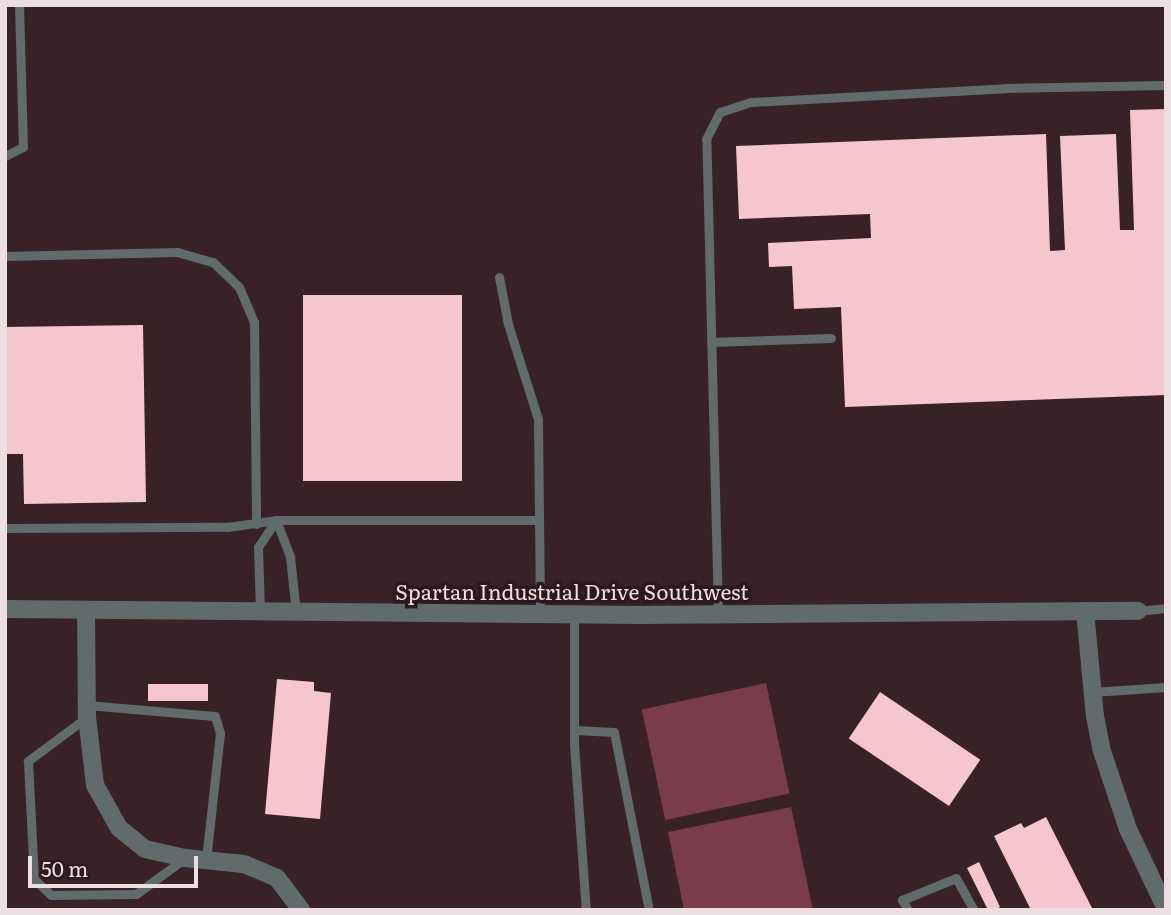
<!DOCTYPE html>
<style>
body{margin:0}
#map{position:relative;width:1171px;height:915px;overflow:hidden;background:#382227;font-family:Literata,serif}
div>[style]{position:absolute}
.green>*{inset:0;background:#7a3c4b;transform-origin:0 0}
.building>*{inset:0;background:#f6c6cf;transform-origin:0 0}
.service>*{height:9px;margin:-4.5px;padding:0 4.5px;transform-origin:4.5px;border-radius:4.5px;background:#606c6b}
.minor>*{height:18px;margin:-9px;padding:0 9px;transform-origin:9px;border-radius:9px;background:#606c6b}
span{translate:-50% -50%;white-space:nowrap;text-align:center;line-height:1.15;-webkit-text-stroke:7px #2d191d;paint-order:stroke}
.street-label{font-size:21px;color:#eddee1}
.frame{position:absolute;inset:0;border:7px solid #eddee1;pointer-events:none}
.scale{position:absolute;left:28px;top:856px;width:170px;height:32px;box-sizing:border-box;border:4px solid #eddee1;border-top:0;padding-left:9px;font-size:21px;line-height:24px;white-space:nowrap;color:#eddee1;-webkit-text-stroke:5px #2d191d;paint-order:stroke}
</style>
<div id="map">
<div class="green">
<i style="left:766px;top:683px;width:113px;height:127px;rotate:78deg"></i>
<i style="clip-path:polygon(791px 807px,813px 910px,684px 910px,668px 832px)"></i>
</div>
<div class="building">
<i style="clip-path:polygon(1166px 109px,1166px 395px,845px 407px,841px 307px,794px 309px,792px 266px,769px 267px,768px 243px,871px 238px,870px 214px,739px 219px,736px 146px,1046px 134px,1050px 251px,1065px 250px,1060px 136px,1116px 134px,1120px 230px,1134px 230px,1130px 110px)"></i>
<i style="left:462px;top:295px;width:186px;height:159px;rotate:90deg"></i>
<i style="clip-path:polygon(143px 325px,146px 502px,24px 504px,23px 454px,5px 454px,5px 327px)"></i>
<i style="clip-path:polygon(277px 679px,314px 682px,314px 691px,331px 693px,320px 819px,265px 814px)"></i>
<i style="left:208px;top:684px;width:17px;height:60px;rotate:90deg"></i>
<i style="left:880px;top:692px;width:121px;height:56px;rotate:34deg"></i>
<i style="clip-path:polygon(1046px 817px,1093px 910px,1031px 910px,994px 836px,1021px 823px,1024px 828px)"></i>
<i style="clip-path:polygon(979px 862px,1000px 907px,995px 910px,988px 910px,967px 868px)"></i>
</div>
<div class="service">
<i style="left:5px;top:156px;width:20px;rotate:-27deg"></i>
<i style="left:23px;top:147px;width:142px;rotate:-91.6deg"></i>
<i style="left:5px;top:256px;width:172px;rotate:-1.3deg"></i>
<i style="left:177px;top:252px;width:37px;rotate:16deg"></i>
<i style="left:213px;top:262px;width:36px;rotate:44deg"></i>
<i style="left:239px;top:287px;width:38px;rotate:67deg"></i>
<i style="left:254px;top:322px;width:202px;rotate:89.4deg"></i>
<i style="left:499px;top:277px;width:48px;rotate:79.2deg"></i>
<i style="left:508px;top:324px;width:100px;rotate:72.5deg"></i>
<i style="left:538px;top:419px;width:195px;rotate:89.4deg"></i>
<i style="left:711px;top:342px;width:120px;rotate:-1.9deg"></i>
<i style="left:5px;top:528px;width:222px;rotate:-0.3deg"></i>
<i style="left:227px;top:527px;width:49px;rotate:-8.1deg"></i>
<i style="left:276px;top:520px;width:262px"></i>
<i style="left:260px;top:611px;width:64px;rotate:-91.8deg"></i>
<i style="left:258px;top:547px;width:32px;rotate:-56deg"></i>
<i style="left:276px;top:520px;width:40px;rotate:69deg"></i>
<i style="left:290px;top:557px;width:55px;rotate:83.8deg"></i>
<i style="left:1138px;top:611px;width:28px;rotate:-6deg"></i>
<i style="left:574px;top:614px;width:130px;rotate:90deg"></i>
<i style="left:574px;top:744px;width:166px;rotate:85.9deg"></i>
<i style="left:718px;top:614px;width:475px;rotate:-91.4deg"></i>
<i style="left:706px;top:139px;width:30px;rotate:-63deg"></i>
<i style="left:720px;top:112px;width:33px;rotate:-18deg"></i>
<i style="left:751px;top:102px;width:255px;rotate:-3.1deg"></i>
<i style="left:1006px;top:88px;width:160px;rotate:-1.1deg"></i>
<i style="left:1092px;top:692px;width:74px;rotate:-3.9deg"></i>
<i style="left:87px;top:705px;width:128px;rotate:4.9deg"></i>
<i style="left:215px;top:716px;width:18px;rotate:74deg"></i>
<i style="left:220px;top:733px;width:128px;rotate:96.3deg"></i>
<i style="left:87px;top:717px;width:74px;rotate:143.3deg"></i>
<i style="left:28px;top:761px;width:118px;rotate:87.1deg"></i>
<i style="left:34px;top:879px;width:23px;rotate:43deg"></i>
<i style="left:51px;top:895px;width:85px;rotate:-0.7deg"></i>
<i style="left:136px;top:894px;width:59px;rotate:-36.1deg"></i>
<i style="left:575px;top:730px;width:39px;rotate:3deg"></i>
<i style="left:614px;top:732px;width:181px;rotate:78.9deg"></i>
<i style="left:908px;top:910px;width:12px;rotate:-121deg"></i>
<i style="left:902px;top:900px;width:58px;rotate:-22.2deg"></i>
<i style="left:956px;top:878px;width:37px;rotate:61deg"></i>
</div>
<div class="minor">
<i style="left:5px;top:609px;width:635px;rotate:0.54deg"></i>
<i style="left:640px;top:615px;width:498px;rotate:-0.5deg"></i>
<i style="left:86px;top:610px;width:107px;rotate:89.5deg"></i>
<i style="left:87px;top:717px;width:68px;rotate:83.3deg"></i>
<i style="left:95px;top:785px;width:49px;rotate:60.8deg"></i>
<i style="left:119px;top:828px;width:33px;rotate:39deg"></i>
<i style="left:145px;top:849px;width:41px;rotate:12.7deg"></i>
<i style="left:185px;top:858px;width:59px;rotate:5.8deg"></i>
<i style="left:244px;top:864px;width:36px;rotate:23deg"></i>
<i style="left:277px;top:878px;width:40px;rotate:53deg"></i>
<i style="left:1085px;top:611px;width:105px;rotate:84.6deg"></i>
<i style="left:1095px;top:716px;width:33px;rotate:79deg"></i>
<i style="left:1101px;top:748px;width:85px;rotate:71.6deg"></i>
<i style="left:1128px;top:829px;width:89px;rotate:64.6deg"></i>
</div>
<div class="street-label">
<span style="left:572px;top:591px">Spartan Industrial Drive Southwest</span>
</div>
<div class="frame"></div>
<div class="scale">50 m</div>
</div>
